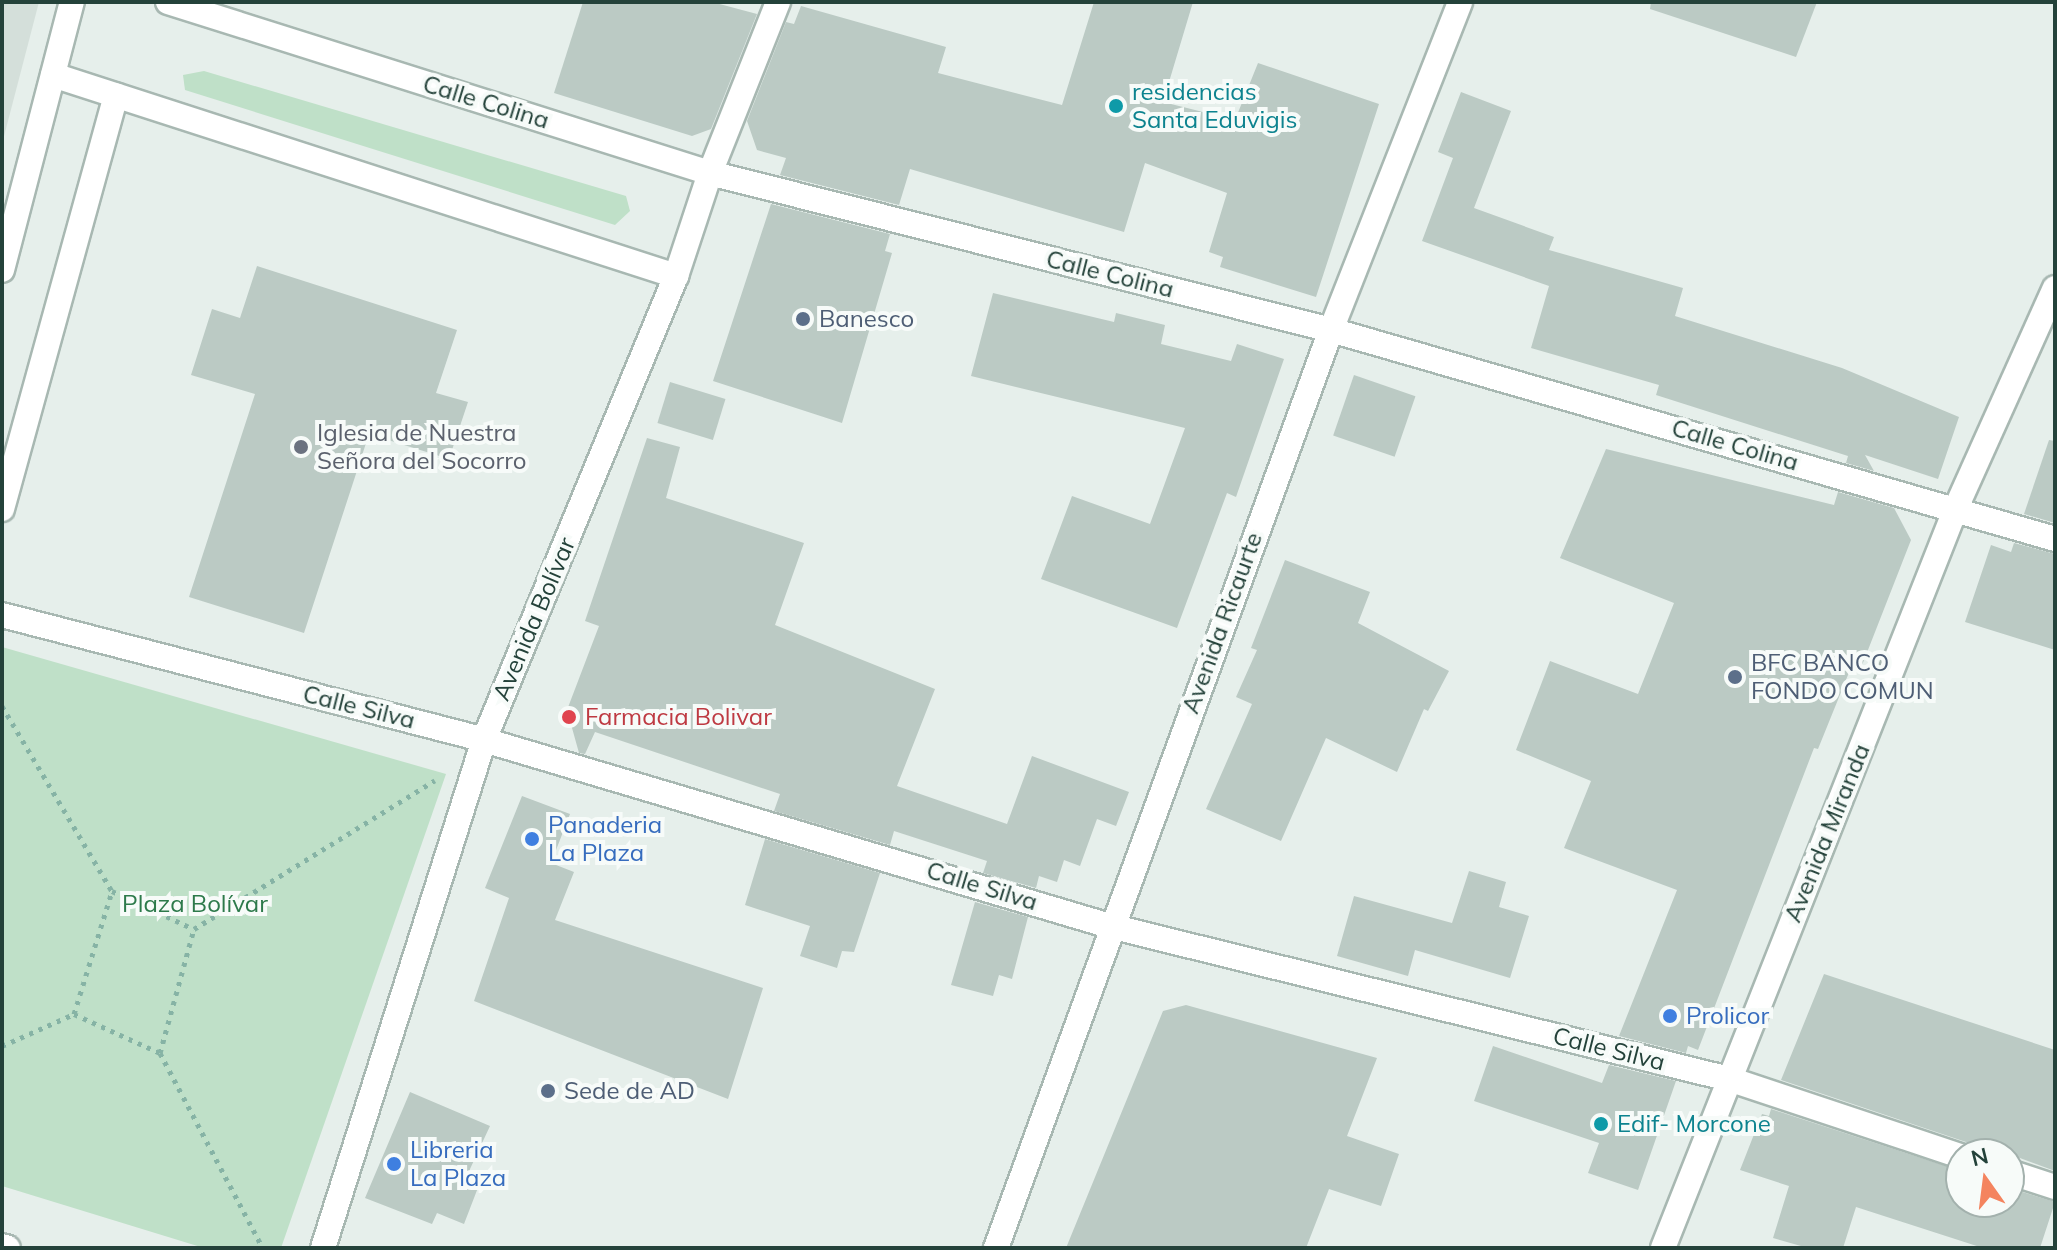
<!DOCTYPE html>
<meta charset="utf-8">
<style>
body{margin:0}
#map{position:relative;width:2057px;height:1250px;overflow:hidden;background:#e6efeb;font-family:Mulish,sans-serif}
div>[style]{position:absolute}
.built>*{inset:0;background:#d4dfda}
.green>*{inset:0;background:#bfe0c8}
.building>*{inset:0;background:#bbcac4;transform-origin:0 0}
.path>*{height:5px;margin-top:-2.5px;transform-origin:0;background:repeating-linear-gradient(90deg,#86b3a5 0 4px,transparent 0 10px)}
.roads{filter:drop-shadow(2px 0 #a8b8b2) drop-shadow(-2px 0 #a8b8b2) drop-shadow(0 2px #a8b8b2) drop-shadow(0 -2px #a8b8b2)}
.minor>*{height:24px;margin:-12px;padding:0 12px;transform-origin:12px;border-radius:12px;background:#fff}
.tertiary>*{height:24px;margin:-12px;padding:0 12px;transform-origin:12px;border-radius:12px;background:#fff}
.dots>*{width:22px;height:22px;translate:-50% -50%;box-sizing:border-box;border:4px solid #f7fbf9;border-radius:50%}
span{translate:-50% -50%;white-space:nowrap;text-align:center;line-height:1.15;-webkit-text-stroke:8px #f7fbf9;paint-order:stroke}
.culture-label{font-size:24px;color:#0d838f}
.left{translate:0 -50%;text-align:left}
.street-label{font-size:24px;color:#24423a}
.service-label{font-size:24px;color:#4e5e75}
.worship-label{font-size:24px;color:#5b616d}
.health-label{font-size:24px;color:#be3a42}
.shop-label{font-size:24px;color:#366cbe}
.park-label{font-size:24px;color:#2d7a4b}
.frame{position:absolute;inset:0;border:4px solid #24423a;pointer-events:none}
.north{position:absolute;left:1945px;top:1138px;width:80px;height:80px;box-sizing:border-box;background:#f7fbf9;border:2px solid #a3b1ad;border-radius:50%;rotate:346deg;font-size:22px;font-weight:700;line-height:32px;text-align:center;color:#24423a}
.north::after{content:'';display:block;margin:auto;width:28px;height:36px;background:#f4845f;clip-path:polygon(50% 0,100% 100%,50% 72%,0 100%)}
</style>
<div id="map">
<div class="built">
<i style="clip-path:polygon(2px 2px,39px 2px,2px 144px)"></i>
</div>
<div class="green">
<i style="clip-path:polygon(204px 71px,626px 196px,630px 211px,615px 225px,185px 90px,183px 75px)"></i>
<i style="clip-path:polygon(2px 647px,446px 774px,281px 1248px,204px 1248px,2px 1186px)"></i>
</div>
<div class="building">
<i style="clip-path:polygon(583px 2px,712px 2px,757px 14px,711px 129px,692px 136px,554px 93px)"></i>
<i style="clip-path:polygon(1094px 2px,1193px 2px,1163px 102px,1235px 120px,1258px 63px,1379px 104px,1316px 297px,1220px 267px,1223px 257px,1209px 252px,1227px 193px,1145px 163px,1124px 232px,910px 169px,899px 205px,780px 175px,786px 158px,757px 150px,747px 121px,786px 22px,794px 24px,801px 6px,946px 47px,938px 73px,1062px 105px)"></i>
<i style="clip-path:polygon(1651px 2px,1817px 2px,1796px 57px,1650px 9px)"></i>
<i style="clip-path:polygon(1461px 92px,1511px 111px,1474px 208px,1554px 237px,1549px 250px,1683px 288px,1675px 316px,1842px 368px,1959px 417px,1938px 479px,1865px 455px,1874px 471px,1846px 463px,1848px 456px,1656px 395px,1659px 385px,1531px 348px,1549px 286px,1422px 241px,1453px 158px,1438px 152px)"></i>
<i style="clip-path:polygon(771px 204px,890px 234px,885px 251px,892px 253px,842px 423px,713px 381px)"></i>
<i style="clip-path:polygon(257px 266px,457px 330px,436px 393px,468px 402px,449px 459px,369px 434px,304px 633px,189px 597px,255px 394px,191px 375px,212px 309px,240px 318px)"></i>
<i style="clip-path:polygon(993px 293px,1114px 322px,1116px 313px,1165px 325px,1161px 344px,1231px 361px,1237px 344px,1284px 359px,1236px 497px,1227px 493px,1177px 628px,1041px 579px,1072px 496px,1150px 524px,1185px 428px,971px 376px)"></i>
<i style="left:1354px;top:375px;width:65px;height:64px;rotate:19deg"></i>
<i style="left:670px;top:382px;width:58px;height:43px;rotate:17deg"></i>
<i style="clip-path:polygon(647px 438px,680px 447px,666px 498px,804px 543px,775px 625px,935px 689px,897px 786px,1007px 824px,1032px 756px,1129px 792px,1116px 826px,1097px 819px,1080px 866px,1064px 860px,1057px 882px,1039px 876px,1036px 888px,983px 873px,987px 861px,894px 831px,890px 845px,774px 811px,780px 794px,595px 732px,585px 754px,579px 753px,567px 710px,599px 626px,585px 621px)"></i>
<i style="clip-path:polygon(2049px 440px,2055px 441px,2055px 523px,2024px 514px)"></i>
<i style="clip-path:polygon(1606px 449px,1834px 505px,1838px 492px,1894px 508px,1911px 540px,1859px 673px,1850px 670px,1818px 749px,1814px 748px,1698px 1050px,1688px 1046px,1686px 1053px,1619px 1036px,1677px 890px,1564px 848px,1591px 781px,1516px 750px,1550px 661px,1638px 694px,1674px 603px,1560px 558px)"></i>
<i style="clip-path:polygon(2014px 543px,2055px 554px,2055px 650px,1965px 622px,1991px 545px,2011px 552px)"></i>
<i style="clip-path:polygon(1285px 560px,1370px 592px,1358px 623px,1449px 671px,1428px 711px,1424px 709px,1397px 772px,1326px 738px,1281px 841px,1206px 809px,1252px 704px,1236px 697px,1257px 650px,1251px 648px)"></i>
<i style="clip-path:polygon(522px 796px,570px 814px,551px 863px,574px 872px,555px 920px,763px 988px,728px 1099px,474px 1001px,509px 898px,485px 888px)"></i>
<i style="clip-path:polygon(765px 839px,880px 873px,854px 952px,842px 951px,837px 968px,800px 956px,810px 926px,745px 905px)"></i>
<i style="clip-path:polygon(1469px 871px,1506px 882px,1499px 907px,1529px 916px,1510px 978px,1415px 950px,1408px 976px,1337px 956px,1354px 896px,1452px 923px)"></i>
<i style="clip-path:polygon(975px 902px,1028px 917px,1012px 979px,999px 975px,993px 996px,951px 985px)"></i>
<i style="clip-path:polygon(1824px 974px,2055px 1050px,2055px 1171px,2009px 1154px,1976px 1154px,1966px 1142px,1781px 1080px)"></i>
<i style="clip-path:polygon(1186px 1005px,1377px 1058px,1347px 1136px,1399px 1154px,1381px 1206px,1329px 1189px,1306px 1248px,1066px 1248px,1163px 1011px)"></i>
<i style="clip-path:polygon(1493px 1046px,1602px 1083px,1609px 1065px,1676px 1081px,1638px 1190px,1588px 1173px,1599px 1143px,1474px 1101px)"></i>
<i style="clip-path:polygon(410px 1092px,490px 1126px,470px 1169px,468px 1180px,479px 1185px,464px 1224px,437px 1213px,432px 1224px,365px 1198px)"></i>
<i style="clip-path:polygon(1771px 1109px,1961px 1171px,1961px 1202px,2009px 1202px,2009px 1188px,2055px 1202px,2040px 1248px,1983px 1248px,1856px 1207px,1843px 1248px,1808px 1248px,1773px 1238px,1789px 1186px,1740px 1170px,1762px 1114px,1769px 1116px)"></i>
</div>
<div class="path">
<i style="left:2px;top:706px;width:215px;rotate:59.3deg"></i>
<i style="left:112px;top:891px;width:90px;rotate:24.9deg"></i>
<i style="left:194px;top:929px;width:283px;rotate:-31.7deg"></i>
<i style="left:74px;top:1014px;width:129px;rotate:-72.8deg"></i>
<i style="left:2px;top:1046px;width:79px;rotate:-24deg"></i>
<i style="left:74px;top:1014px;width:94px;rotate:24.4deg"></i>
<i style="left:160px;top:1053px;width:221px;rotate:62.2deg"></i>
<i style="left:160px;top:1053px;width:129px;rotate:-74.7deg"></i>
</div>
<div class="roads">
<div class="minor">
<i style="left:168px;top:2px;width:568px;rotate:17.51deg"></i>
<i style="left:710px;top:173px;width:641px;rotate:14.19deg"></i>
<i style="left:1331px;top:330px;width:754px;rotate:16.1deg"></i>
<i style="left:53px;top:75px;width:655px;rotate:17.88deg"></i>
<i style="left:2px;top:270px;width:277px;rotate:-75.4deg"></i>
<i style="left:2px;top:509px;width:429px;rotate:-74.6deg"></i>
<i style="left:2px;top:615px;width:498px;rotate:14.5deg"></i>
<i style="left:484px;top:740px;width:653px;rotate:16.55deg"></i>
<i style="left:1110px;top:926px;width:638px;rotate:13.88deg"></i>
<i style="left:1729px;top:1079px;width:244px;rotate:18.4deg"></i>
<i style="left:2009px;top:1172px;width:48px;rotate:18.1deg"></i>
<i style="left:323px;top:1248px;width:533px;rotate:-72.42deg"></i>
<i style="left:484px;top:740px;width:502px;rotate:-67.52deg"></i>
<i style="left:676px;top:276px;width:108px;rotate:-71.7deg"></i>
<i style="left:710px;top:173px;width:184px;rotate:-68.3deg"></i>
<i style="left:996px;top:1248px;width:977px;rotate:-69.95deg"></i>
<i style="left:1331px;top:330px;width:352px;rotate:-68.5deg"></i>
</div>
<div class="tertiary">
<i style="left:2px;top:1246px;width:6px;rotate:18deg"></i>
<i style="left:1663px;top:1248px;width:796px;rotate:-68.4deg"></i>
<i style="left:1956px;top:508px;width:241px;rotate:-65.8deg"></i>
</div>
</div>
<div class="dots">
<i style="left:1116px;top:106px;background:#0f9aa8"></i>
<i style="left:803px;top:319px;background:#5c6f8a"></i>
<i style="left:301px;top:447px;background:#6b7280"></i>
<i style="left:1735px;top:677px;background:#5c6f8a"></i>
<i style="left:569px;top:717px;background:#e0444e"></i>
<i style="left:532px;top:839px;background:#3f7fe0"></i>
<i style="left:1670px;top:1016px;background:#3f7fe0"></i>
<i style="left:548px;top:1091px;background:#5c6f8a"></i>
<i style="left:1601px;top:1124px;background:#0f9aa8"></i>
<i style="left:394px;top:1164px;background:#3f7fe0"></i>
</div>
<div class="culture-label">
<span class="left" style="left:1132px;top:106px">residencias<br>Santa Eduvigis</span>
<span class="left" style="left:1617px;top:1124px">Edif- Morcone</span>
</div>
<div class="street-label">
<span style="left:486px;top:102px;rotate:17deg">Calle Colina</span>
<span style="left:1110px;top:274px;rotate:14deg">Calle Colina</span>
<span style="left:1735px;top:445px;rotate:16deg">Calle Colina</span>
<span style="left:534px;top:619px;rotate:-67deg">Avenida Bolívar</span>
<span style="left:1222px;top:623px;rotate:-70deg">Avenida Ricaurte</span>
<span style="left:359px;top:707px;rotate:14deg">Calle Silva</span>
<span style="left:1827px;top:833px;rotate:-68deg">Avenida Miranda</span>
<span style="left:982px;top:886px;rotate:17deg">Calle Silva</span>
<span style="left:1609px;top:1049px;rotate:14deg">Calle Silva</span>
</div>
<div class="service-label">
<span class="left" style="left:819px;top:319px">Banesco</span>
<span class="left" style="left:1751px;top:677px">BFC BANCO<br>FONDO COMUN</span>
<span class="left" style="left:564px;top:1091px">Sede de AD</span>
</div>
<div class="worship-label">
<span class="left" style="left:317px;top:447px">Iglesia de Nuestra<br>Señora del Socorro</span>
</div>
<div class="health-label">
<span class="left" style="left:585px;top:717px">Farmacia Bolivar</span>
</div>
<div class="shop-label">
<span class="left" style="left:548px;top:839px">Panaderia<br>La Plaza</span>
<span class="left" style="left:1686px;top:1016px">Prolicor</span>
<span class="left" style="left:410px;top:1164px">Libreria<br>La Plaza</span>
</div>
<div class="park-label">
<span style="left:195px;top:904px">Plaza Bolívar</span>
</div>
<div class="frame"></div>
<div class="north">N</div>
</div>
